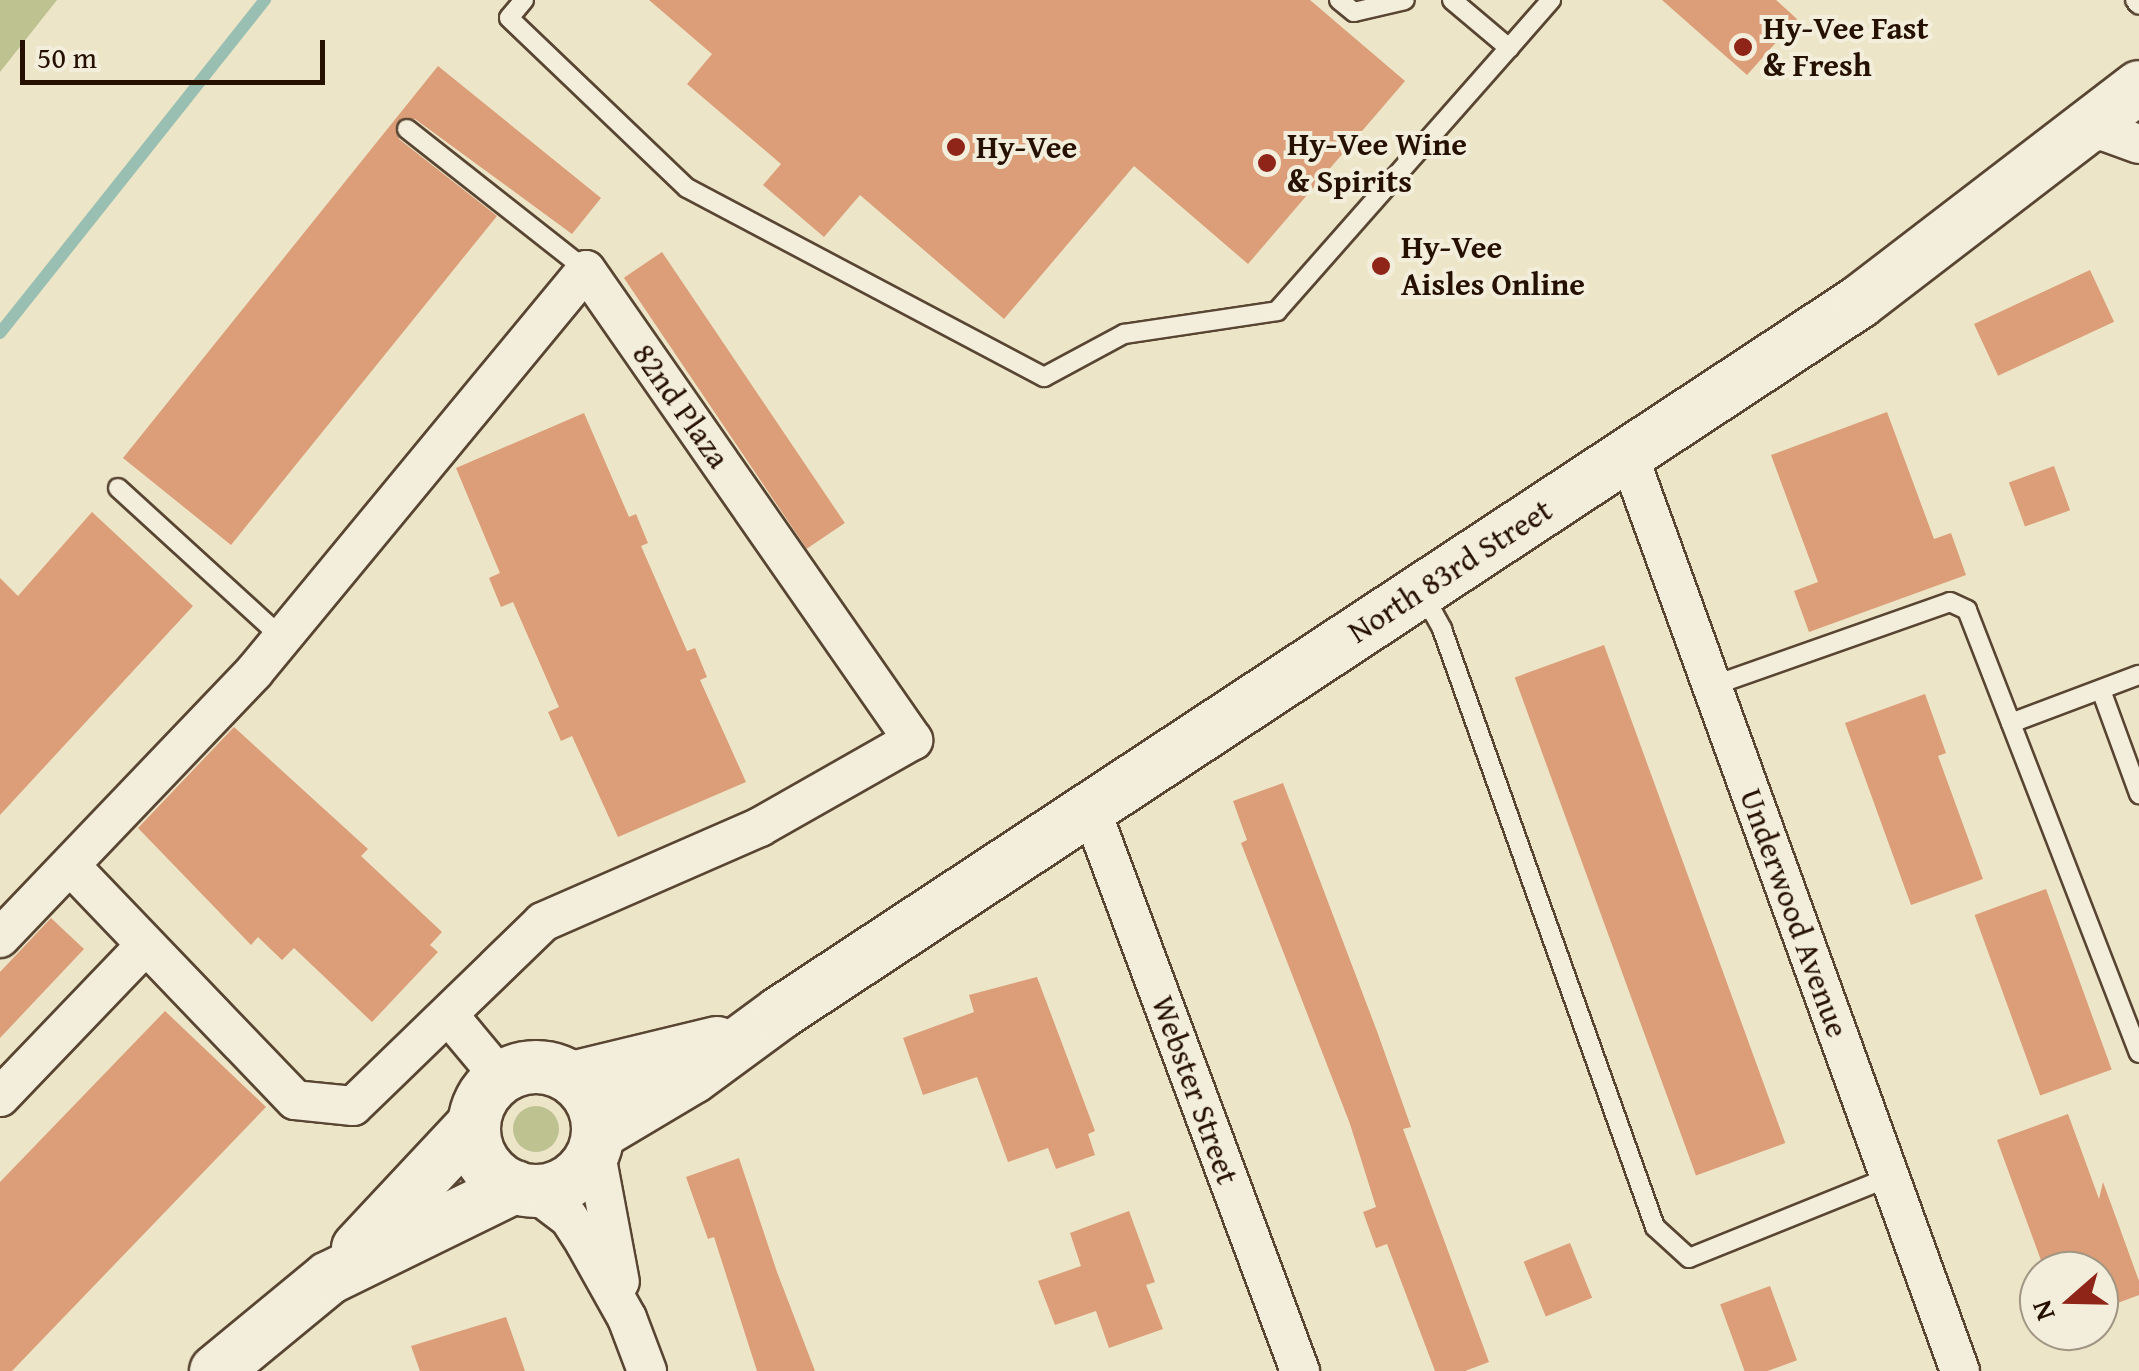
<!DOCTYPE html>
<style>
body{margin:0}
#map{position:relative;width:2139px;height:1371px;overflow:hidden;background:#ece5c8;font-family:"Gentium Book Plus",serif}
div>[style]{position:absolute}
.green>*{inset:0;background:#bec291}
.round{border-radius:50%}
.stream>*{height:12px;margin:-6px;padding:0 6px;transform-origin:6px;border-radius:6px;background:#99bfb2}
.building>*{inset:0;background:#db9e78;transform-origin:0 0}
.roads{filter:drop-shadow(2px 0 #584532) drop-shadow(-2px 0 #584532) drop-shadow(0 2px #584532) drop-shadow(0 -2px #584532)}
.lane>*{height:18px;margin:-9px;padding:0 9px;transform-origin:9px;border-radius:9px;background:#f3eedb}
.street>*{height:38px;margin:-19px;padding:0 19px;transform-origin:19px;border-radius:19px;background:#f3eedb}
.secondary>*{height:52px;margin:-26px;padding:0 26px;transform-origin:26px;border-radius:26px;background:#f3eedb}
.secondary>.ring{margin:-26px;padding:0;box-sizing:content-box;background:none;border:52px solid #f3eedb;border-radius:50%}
.dots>*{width:28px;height:28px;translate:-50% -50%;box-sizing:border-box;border:5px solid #f3eedb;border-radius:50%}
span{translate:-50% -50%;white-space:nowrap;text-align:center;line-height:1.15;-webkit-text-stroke:8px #f3eedb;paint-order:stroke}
.poi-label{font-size:32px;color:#261000;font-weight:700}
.left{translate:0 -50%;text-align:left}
.street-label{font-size:32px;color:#261000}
.north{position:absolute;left:2019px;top:1251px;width:100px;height:100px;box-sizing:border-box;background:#f3eedb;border:2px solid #a19583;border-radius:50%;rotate:250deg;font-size:28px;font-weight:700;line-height:40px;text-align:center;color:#261000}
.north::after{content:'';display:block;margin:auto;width:35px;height:45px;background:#8f2418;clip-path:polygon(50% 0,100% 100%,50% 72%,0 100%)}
.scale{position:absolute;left:20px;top:40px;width:305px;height:45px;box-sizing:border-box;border:5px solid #261000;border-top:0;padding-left:12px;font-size:30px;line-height:35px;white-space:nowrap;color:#261000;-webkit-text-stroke:8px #f3eedb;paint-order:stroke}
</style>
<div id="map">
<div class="green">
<i style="clip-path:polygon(0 0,57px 0,0 72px)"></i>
<i class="round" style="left:513px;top:1106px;width:46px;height:46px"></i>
</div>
<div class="stream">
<i style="left:0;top:333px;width:426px;rotate:-51.5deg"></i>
</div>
<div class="building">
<i style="clip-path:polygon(649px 0,1310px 0,1405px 81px,1248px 264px,1134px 166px,1004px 319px,860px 195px,824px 237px,763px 185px,781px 164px,687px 84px,712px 54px)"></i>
<i style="clip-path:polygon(1662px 0,1776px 0,1797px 19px,1747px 75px)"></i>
<i style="clip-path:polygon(438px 66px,601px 198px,572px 234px,415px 119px,398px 121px,399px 139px,497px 216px,231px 545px,123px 458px)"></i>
<i style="left:662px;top:252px;width:327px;height:46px;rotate:56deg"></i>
<i style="left:2090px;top:270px;width:57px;height:128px;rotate:65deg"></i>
<i style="clip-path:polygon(1887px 412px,1934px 539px,1951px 533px,1966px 575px,1809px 632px,1794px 591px,1818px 582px,1771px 455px)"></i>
<i style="clip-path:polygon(584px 413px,629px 517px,636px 514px,648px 543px,641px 546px,687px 651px,695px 648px,707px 677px,700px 680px,746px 782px,618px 837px,572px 736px,561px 741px,548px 712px,559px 707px,513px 602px,501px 607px,489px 578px,500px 573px,456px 468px)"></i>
<i style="left:2054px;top:466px;width:47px;height:48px;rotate:70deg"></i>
<i style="clip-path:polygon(92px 512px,193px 606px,0 815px,0 578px,18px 596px)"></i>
<i style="left:1604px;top:645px;width:530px;height:95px;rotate:70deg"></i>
<i style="clip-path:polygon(1925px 694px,1946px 753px,1938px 756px,1983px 879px,1911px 905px,1845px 723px)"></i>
<i style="clip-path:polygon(234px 727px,368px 849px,361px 856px,442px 932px,430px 945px,438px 952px,372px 1022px,294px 948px,282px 960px,258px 937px,251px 945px,138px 828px)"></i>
<i style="clip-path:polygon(1283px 783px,1378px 1034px,1411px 1127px,1403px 1129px,1489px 1362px,1465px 1371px,1435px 1371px,1387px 1244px,1376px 1248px,1363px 1212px,1376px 1207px,1350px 1124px,1241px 843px,1247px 840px,1233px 801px)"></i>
<i style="left:2046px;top:889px;width:192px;height:76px;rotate:70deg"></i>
<i style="clip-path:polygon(51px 918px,84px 949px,0 1038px,0 972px)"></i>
<i style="clip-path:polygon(1037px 977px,1095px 1131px,1088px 1134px,1095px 1155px,1056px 1169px,1048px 1148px,1008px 1162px,977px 1077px,923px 1095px,903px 1038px,974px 1012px,969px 995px)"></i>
<i style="clip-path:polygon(165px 1011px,266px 1107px,12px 1371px,0 1371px,0 1182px)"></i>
<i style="clip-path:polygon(2068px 1114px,2099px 1199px,2103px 1182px,2139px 1281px,2139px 1295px,2099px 1310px,2099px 1271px,2031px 1271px,2042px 1263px,1997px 1140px)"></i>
<i style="clip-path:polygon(739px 1158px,777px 1272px,815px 1371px,757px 1371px,714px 1237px,708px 1239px,686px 1177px)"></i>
<i style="clip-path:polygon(1129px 1211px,1155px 1282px,1146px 1285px,1163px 1329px,1109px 1348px,1096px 1311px,1055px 1325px,1038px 1281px,1081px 1266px,1070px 1233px)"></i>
<i style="left:1570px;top:1243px;width:59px;height:50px;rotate:68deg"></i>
<i style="left:1770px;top:1286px;width:79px;height:53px;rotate:70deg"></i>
<i style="clip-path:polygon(506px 1317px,525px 1371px,420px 1371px,411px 1346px)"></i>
</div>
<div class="roads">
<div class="lane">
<i style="left:524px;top:0;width:23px;rotate:130deg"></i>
<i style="left:509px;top:18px;width:246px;rotate:43.7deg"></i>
<i style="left:687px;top:188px;width:404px;rotate:27.9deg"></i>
<i style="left:1044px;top:377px;width:91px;rotate:-28.3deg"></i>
<i style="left:1124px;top:334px;width:155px;rotate:-8.5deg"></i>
<i style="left:1277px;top:311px;width:351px;rotate:-48.6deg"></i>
<i style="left:1339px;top:0;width:19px;rotate:39deg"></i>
<i style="left:1354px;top:12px;width:52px;rotate:-13.2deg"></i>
<i style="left:1452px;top:0;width:75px;rotate:40.1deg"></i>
<i style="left:1509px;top:48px;width:64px;rotate:-48.8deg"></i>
<i style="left:2135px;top:0;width:6px;rotate:51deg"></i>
<i style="left:407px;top:129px;width:228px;rotate:38.2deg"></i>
<i style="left:118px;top:488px;width:222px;rotate:42.4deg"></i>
<i style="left:1424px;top:596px;width:38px;rotate:61deg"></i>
<i style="left:1442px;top:629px;width:635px;rotate:70.39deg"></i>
<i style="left:1655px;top:1227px;width:46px;rotate:42.4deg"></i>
<i style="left:1689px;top:1258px;width:216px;rotate:-22deg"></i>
<i style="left:1712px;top:686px;width:252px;rotate:-19.4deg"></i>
<i style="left:1950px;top:602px;width:19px;rotate:25deg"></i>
<i style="left:1967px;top:610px;width:475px;rotate:68.8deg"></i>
<i style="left:2101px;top:690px;width:111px;rotate:69.9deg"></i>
<i style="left:2011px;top:723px;width:137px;rotate:-20.6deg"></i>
</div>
<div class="street">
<i style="left:2074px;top:133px;width:29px;rotate:-4deg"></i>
<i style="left:2103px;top:131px;width:38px;rotate:20deg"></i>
<i style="left:1628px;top:454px;width:975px;rotate:70.1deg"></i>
<i style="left:1091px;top:810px;width:599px;rotate:69.57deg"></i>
<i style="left:0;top:938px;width:368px;rotate:-46.3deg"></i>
<i style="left:254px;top:672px;width:521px;rotate:-50.45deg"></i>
<i style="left:586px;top:270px;width:573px;rotate:55.17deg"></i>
<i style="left:913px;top:740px;width:176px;rotate:150.4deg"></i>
<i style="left:760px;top:827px;width:237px;rotate:156.4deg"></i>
<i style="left:543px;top:922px;width:264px;rotate:135.9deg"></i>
<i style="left:353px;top:1106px;width:58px;rotate:-174.1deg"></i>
<i style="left:295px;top:1100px;width:325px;rotate:-133.8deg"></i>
<i style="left:450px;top:1017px;width:80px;rotate:50.1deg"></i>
<i style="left:0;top:1097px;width:209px;rotate:-46.2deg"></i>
<i style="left:595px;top:1149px;width:135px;rotate:79.4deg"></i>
<i style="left:532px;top:1190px;width:46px;rotate:37.1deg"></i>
<i style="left:569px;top:1218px;width:30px;rotate:57deg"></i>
<i style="left:585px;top:1243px;width:86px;rotate:60.8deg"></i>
<i style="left:627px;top:1318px;width:57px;rotate:69.3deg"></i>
</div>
<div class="secondary">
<i class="ring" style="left:474px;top:1067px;width:72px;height:72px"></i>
<i style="left:572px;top:1078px;width:149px;rotate:-13.6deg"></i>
<i style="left:599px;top:1133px;width:109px;rotate:-30.8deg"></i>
<i style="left:693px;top:1077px;width:108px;rotate:-36.3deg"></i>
<i style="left:780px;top:1013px;width:1292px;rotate:-33.38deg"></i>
<i style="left:1859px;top:302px;width:353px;rotate:-37.5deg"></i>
<i style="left:358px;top:1248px;width:170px;rotate:-46.9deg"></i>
<i style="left:216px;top:1371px;width:146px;rotate:-39.5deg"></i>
<i style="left:329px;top:1278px;width:207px;rotate:-26.1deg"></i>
</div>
</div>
<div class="dots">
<i style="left:1743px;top:47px;background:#8f2418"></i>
<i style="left:956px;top:147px;background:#8f2418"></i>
<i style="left:1267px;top:163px;background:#8f2418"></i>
<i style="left:1381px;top:266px;background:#8f2418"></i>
</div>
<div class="poi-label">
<span class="left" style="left:1763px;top:47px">Hy-Vee Fast<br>&amp; Fresh</span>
<span class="left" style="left:1287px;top:163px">Hy-Vee Wine<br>&amp; Spirits</span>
<span class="left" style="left:976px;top:147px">Hy-Vee</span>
<span class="left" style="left:1401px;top:266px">Hy-Vee<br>Aisles Online</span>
</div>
<div class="street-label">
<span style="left:681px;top:406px;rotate:55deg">82nd Plaza</span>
<span style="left:1450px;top:571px;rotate:-33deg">North 83rd Street</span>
<span style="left:1794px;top:913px;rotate:70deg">Underwood Avenue</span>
<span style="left:1195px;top:1090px;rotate:70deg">Webster Street</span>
</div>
<div class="north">N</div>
<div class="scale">50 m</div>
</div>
